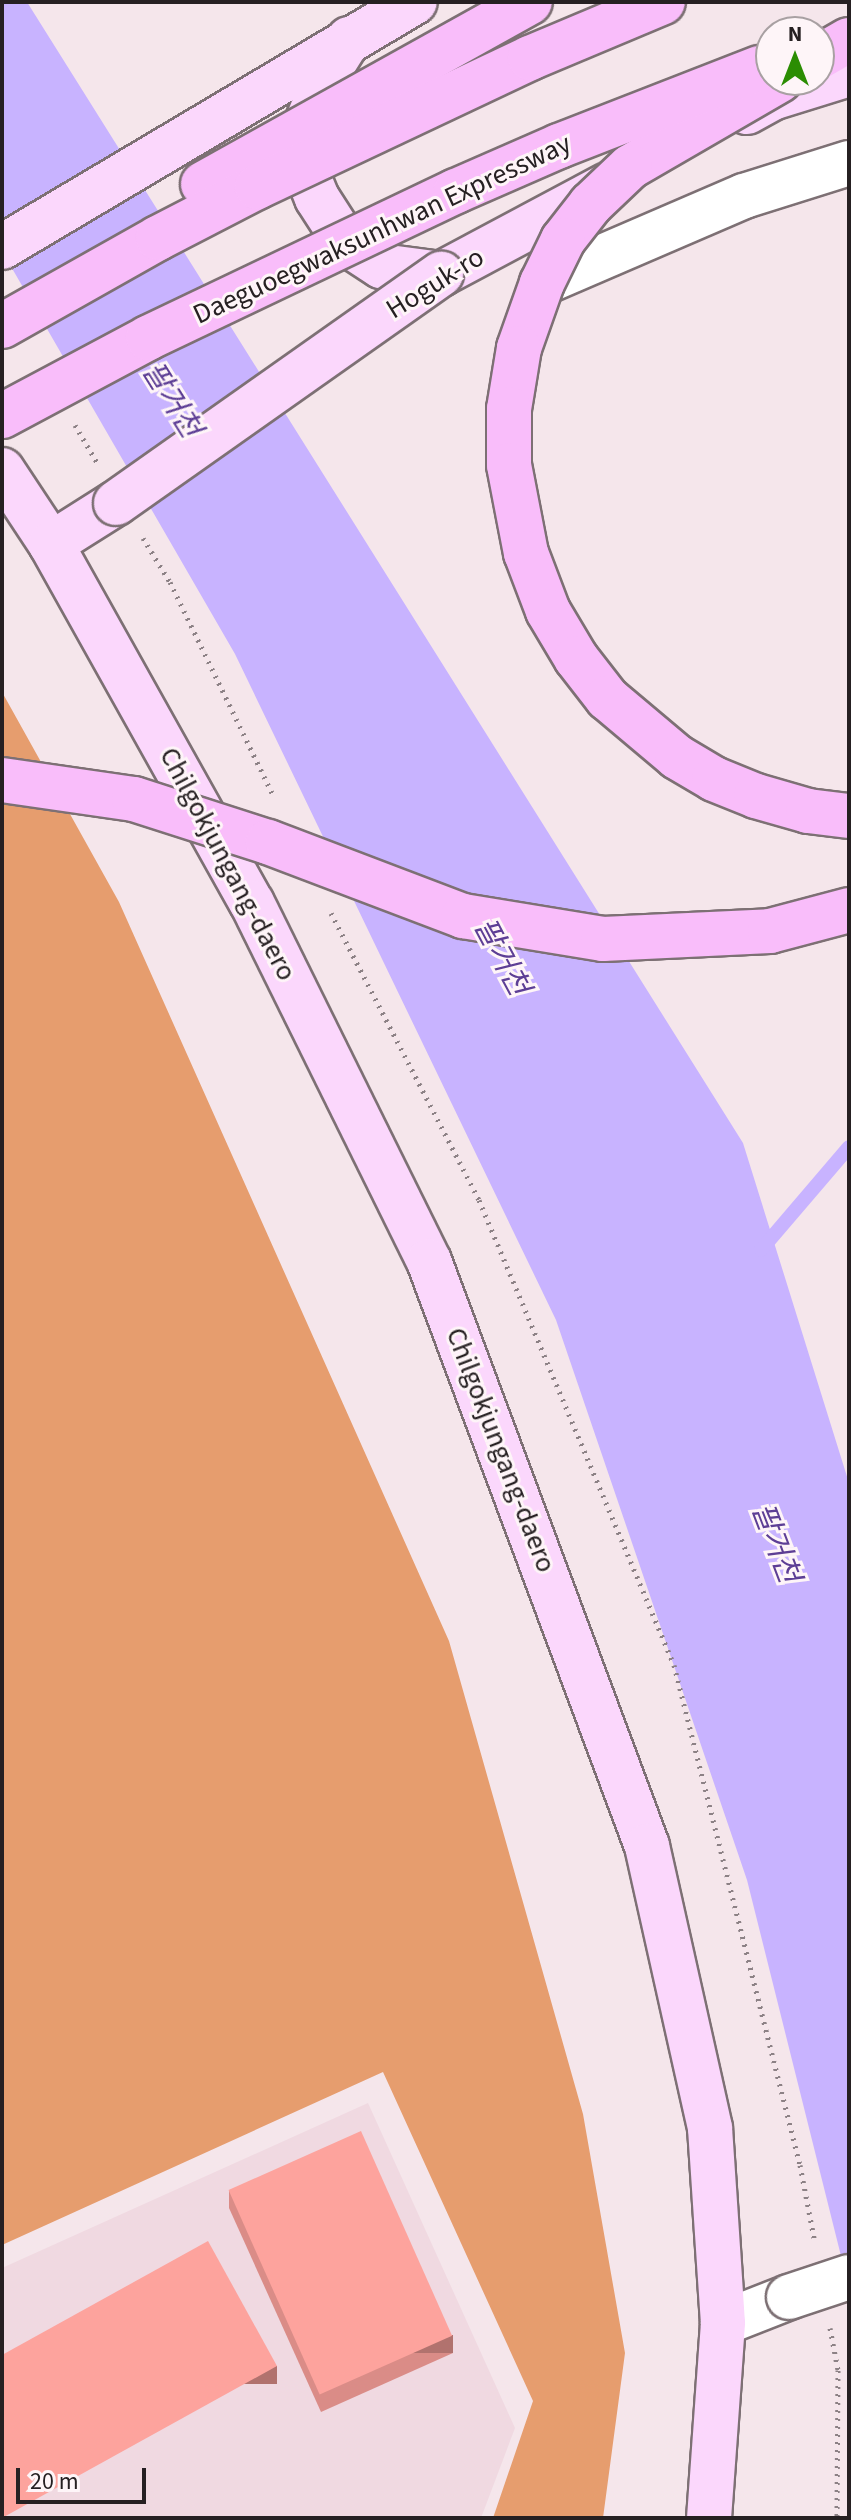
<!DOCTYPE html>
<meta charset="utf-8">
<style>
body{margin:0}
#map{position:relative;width:851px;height:2520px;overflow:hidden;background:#f5e6eb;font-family:"Source Sans 3","Noto Sans KR",sans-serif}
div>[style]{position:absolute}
.built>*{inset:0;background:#f0d9e1}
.forest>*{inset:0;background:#e69d6e}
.water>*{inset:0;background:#c8b3ff}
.stream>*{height:14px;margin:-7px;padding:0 7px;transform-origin:7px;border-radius:7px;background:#c8b3ff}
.path>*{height:5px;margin-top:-2.5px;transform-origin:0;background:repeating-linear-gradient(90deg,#8c8185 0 2px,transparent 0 8px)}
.roads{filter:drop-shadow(2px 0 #7d7074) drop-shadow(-2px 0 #7d7074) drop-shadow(0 2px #7d7074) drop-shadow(0 -2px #7d7074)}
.minor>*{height:44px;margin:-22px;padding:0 22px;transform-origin:22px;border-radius:22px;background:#fff}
.major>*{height:44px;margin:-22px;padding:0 22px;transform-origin:22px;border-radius:22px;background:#fbd7fc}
.highway>*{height:44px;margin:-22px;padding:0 22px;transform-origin:22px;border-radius:22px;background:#f9bdfa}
.bridges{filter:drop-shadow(2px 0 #7d7074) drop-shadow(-2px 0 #7d7074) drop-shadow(0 2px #7d7074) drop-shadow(0 -2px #7d7074)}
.minor-bridge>*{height:44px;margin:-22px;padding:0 22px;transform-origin:22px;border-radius:22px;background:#fff}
.major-bridge>*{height:44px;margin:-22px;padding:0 22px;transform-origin:22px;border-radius:22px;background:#fbd7fc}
.highway-bridge>*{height:44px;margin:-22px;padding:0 22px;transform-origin:22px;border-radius:22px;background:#f9bdfa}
.wall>*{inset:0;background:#da8c87}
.shaded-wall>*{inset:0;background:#b1726e;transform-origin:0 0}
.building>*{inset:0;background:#fda39d;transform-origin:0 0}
span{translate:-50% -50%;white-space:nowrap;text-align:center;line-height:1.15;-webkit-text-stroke:6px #fef5f8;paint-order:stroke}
.street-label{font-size:28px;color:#262022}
.water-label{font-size:30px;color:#5d3e95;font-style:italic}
.frame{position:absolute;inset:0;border:4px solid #262022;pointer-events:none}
.north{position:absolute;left:755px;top:16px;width:80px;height:80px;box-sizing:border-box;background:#fef5f8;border:2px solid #a8a0a2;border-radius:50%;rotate:0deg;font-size:22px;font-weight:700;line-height:32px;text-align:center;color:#262022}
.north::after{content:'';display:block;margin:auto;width:28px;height:36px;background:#2b8d03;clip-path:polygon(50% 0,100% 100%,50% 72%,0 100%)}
.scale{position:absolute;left:16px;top:2468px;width:130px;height:36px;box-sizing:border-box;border:4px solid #262022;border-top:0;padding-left:10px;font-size:24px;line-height:28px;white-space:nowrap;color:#262022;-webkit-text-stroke:6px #fef5f8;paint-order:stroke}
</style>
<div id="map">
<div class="built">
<i style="clip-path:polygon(368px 2103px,515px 2428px,481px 2518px,2px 2518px,2px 2268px)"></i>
</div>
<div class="forest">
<i style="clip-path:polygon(2px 692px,119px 902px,449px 1641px,583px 2114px,625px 2353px,603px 2518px,493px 2518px,533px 2401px,383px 2072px,2px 2245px)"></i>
</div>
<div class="water">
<i style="clip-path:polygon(2px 2px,27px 2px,743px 1143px,849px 1483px,849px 2288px,747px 1880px,556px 1320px,235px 654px,2px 251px)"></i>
</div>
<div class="stream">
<i style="left:761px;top:1250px;width:135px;rotate:-49.5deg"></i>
</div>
<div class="path">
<i style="left:75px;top:425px;width:45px;rotate:59.5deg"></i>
<i style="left:143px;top:538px;width:52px;rotate:58.5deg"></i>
<i style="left:170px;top:582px;width:239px;rotate:64.2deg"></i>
<i style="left:331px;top:913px;width:323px;rotate:62.7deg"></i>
<i style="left:479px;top:1200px;width:504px;rotate:67.25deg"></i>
<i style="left:674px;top:1665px;width:516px;rotate:75.86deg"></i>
<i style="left:800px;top:2165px;width:79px;rotate:79.1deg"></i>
<i style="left:830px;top:2328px;width:43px;rotate:79.2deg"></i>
<i style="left:838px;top:2370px;width:148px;rotate:90.4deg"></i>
</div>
<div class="roads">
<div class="minor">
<i style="left:542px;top:283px;width:220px;rotate:-23.3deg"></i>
<i style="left:744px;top:196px;width:110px;rotate:-17.4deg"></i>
<i style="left:723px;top:2323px;width:71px;rotate:-21.5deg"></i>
</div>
<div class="major">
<i style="left:349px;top:39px;width:41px;rotate:122.2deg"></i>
<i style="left:327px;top:74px;width:50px;rotate:112.4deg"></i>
<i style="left:308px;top:120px;width:41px;rotate:98.3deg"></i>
<i style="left:302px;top:161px;width:40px;rotate:68deg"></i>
<i style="left:317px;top:198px;width:54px;rotate:57.2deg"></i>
<i style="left:346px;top:243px;width:42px;rotate:33.3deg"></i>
<i style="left:381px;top:266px;width:61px;rotate:7.6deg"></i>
<i style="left:441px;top:274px;width:189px;rotate:-28.1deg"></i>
<i style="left:747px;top:112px;width:29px;rotate:-29deg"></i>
<i style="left:772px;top:98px;width:81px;rotate:-17.3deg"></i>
<i style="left:2px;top:247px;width:480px;rotate:-30.7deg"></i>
<i style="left:2px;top:470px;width:89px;rotate:56.5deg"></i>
<i style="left:51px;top:544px;width:411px;rotate:60.8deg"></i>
<i style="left:252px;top:903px;width:399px;rotate:63.7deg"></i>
<i style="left:429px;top:1261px;width:624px;rotate:69.56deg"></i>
<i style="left:647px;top:1846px;width:289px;rotate:77.4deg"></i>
<i style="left:710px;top:2128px;width:195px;rotate:86.2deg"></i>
<i style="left:723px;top:2323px;width:196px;rotate:94.1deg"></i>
<i style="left:51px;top:544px;width:77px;rotate:-32.2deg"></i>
</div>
<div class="highway">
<i style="left:819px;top:57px;width:34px;rotate:-30deg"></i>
</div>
</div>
<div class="bridges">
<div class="minor-bridge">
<i style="left:789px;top:2297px;width:63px;rotate:-18.4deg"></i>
</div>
<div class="major-bridge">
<i style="left:116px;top:503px;width:398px;rotate:-35.2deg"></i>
</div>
<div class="highway-bridge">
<i style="left:780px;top:80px;width:173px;rotate:149.9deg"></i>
<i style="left:630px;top:167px;width:54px;rotate:136.5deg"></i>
<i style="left:591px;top:204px;width:46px;rotate:127.9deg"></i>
<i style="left:563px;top:240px;width:48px;rotate:116deg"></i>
<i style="left:542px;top:283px;width:69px;rotate:109.5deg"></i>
<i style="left:519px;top:348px;width:62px;rotate:99.3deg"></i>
<i style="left:509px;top:409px;width:56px;rotate:90deg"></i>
<i style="left:509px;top:465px;width:90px;rotate:79.1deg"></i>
<i style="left:526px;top:553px;width:62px;rotate:69.2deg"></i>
<i style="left:548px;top:611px;width:55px;rotate:59.2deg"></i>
<i style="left:576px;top:658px;width:51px;rotate:52.2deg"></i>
<i style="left:607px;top:698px;width:92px;rotate:40.1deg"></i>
<i style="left:677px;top:757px;width:43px;rotate:30.7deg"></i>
<i style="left:714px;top:779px;width:45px;rotate:22deg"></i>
<i style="left:756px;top:796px;width:54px;rotate:16.1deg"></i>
<i style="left:808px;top:811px;width:41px;rotate:7deg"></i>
<i style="left:203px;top:184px;width:374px;rotate:-29.1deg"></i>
<i style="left:2px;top:326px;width:179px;rotate:-29.4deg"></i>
<i style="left:158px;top:238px;width:111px;rotate:-27.3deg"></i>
<i style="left:257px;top:187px;width:302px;rotate:-25.3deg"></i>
<i style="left:530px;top:58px;width:144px;rotate:-22.8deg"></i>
<i style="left:2px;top:416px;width:166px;rotate:-28.1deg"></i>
<i style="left:148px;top:338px;width:341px;rotate:-25.5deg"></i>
<i style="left:456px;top:191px;width:112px;rotate:-23.6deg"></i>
<i style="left:559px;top:146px;width:215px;rotate:-21.3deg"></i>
<i style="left:2px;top:780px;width:133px;rotate:8.2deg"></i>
<i style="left:134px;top:799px;width:141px;rotate:17.8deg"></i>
<i style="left:268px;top:842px;width:209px;rotate:20.8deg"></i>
<i style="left:463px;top:916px;width:142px;rotate:9.3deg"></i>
<i style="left:603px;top:939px;width:167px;rotate:-2.7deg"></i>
<i style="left:770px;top:931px;width:82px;rotate:-14.9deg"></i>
</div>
</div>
<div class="wall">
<i style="clip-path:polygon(229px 2190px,453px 2353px,321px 2412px,229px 2208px)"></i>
</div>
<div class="shaded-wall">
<i style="left:453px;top:2335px;width:18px;height:145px;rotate:90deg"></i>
<i style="left:277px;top:2366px;width:18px;height:313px;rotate:90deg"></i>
</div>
<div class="building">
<i style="left:361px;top:2131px;width:224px;height:145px;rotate:66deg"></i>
<i style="clip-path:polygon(208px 2241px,277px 2366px,2px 2518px,2px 2355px)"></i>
</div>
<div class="street-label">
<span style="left:382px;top:229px;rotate:-25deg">Daeguoegwaksunhwan Expressway</span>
<span style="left:435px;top:283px;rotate:-32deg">Hoguk-ro</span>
<span style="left:228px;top:864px;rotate:62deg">Chilgokjungang-daero</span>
<span style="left:501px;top:1450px;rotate:69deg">Chilgokjungang-daero</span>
</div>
<div class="water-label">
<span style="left:171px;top:400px;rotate:58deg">팔거천</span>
<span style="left:501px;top:957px;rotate:62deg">팔거천</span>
<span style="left:775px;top:1543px;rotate:69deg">팔거천</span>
</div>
<div class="frame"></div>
<div class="north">N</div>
<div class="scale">20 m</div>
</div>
